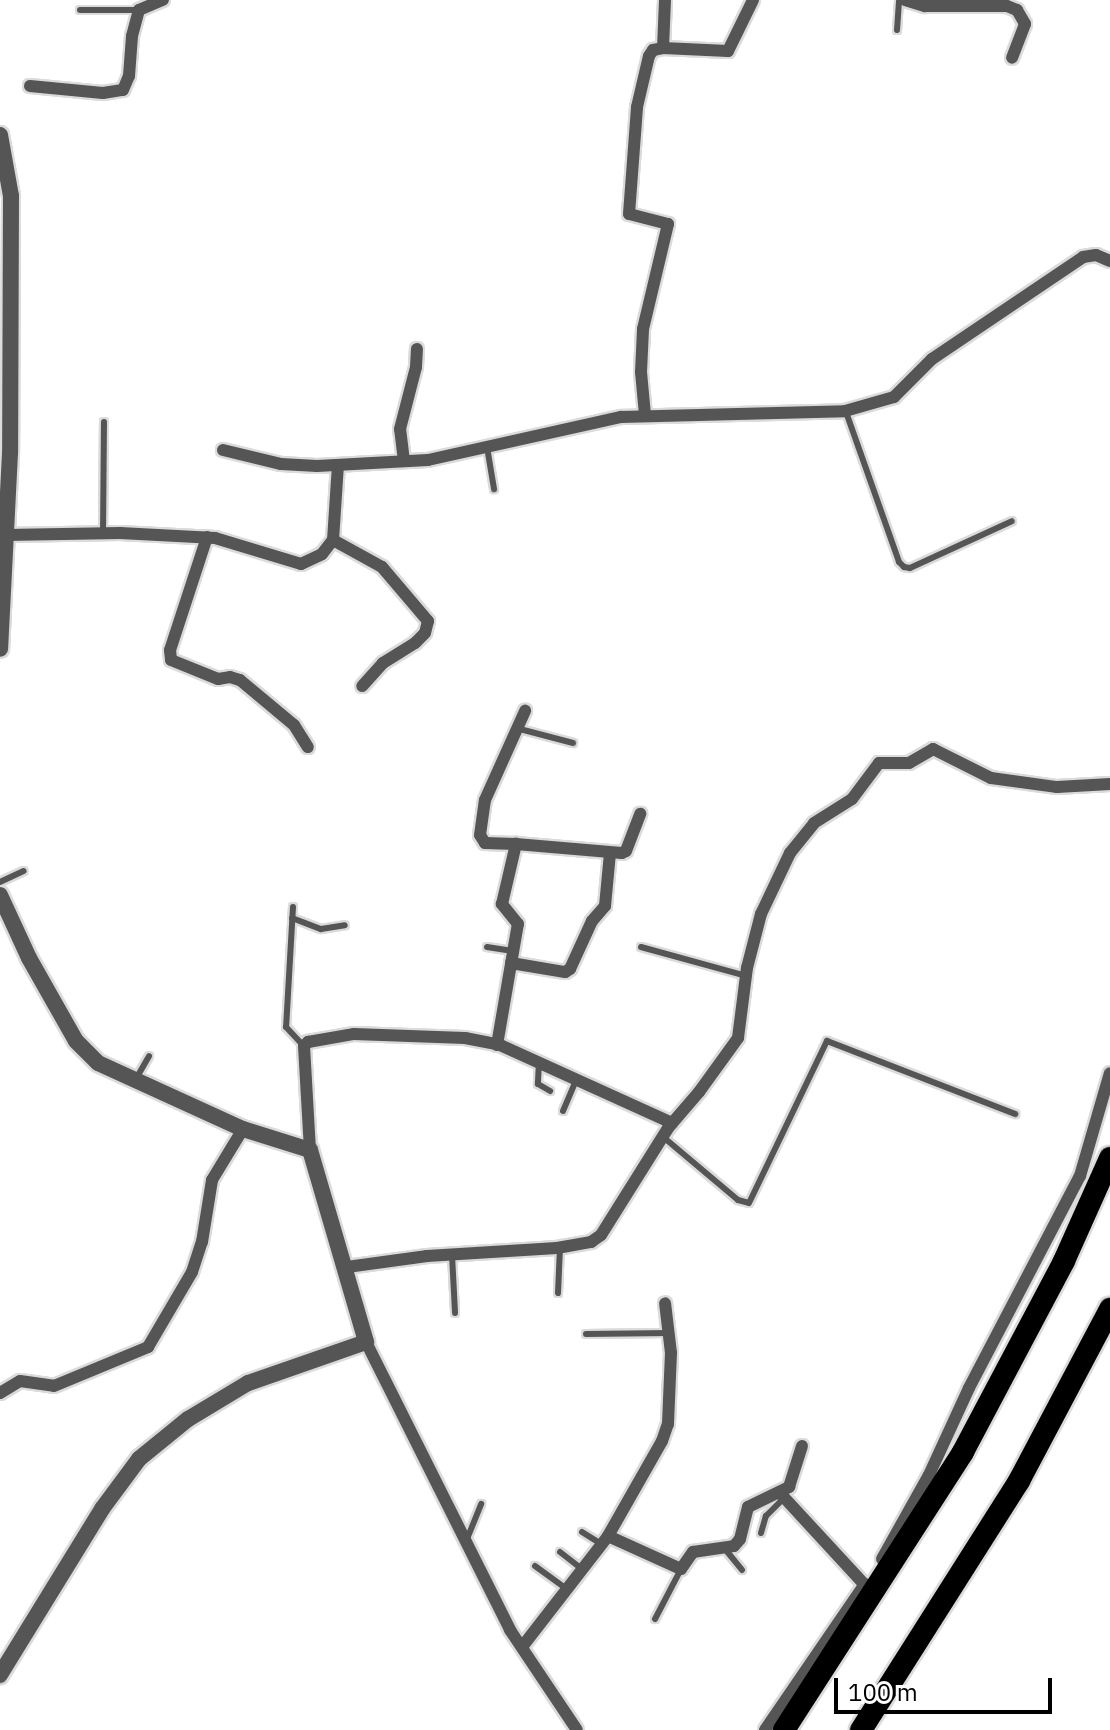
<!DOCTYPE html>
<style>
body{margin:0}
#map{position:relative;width:1110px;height:1730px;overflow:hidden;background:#fff;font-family:"IBM Plex Sans",sans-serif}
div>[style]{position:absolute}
.roads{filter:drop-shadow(2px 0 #dbdbdb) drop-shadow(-2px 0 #dbdbdb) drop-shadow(0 2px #dbdbdb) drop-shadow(0 -2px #dbdbdb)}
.service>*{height:6px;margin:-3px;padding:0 3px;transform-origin:3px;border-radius:3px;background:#555}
.minor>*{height:12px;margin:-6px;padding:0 6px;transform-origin:6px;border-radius:6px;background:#555}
.tertiary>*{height:16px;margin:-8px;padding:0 8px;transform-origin:8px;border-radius:8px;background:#555}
.motorway>*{height:22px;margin:-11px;padding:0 11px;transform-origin:11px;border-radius:11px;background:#000}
span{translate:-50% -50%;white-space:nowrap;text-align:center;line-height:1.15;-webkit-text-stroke:6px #fff;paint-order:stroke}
.scale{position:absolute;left:834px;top:1678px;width:218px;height:36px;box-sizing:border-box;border:4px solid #000;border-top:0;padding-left:10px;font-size:24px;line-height:28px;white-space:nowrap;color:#000;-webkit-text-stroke:6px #fff;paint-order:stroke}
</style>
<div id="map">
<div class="roads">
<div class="service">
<i style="left:80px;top:10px;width:59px"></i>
<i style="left:897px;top:30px;width:30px;rotate:-86deg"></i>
<i style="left:846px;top:412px;width:159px;rotate:70.5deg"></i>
<i style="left:899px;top:562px;width:7px;rotate:45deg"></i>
<i style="left:904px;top:567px;width:6px;rotate:9deg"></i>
<i style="left:910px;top:568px;width:112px;rotate:-24.7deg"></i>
<i style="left:487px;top:447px;width:43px;rotate:80.5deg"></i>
<i style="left:103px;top:534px;width:112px;rotate:-89.5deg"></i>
<i style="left:516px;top:728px;width:59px;rotate:14.7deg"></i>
<i style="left:0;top:882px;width:26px;rotate:-25deg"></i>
<i style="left:293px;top:907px;width:120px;rotate:93.3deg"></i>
<i style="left:286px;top:1027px;width:26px;rotate:47deg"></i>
<i style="left:292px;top:918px;width:31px;rotate:21deg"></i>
<i style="left:321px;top:929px;width:24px;rotate:-9deg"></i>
<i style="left:487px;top:947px;width:26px;rotate:9deg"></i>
<i style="left:641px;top:947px;width:109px;rotate:15.4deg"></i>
<i style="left:539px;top:1062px;width:22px;rotate:93deg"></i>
<i style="left:538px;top:1084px;width:14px;rotate:30deg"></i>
<i style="left:137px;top:1077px;width:24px;rotate:-60deg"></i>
<i style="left:563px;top:1111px;width:33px;rotate:-67deg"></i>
<i style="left:662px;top:1136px;width:99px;rotate:40.1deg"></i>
<i style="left:738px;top:1200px;width:11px;rotate:15deg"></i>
<i style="left:749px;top:1203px;width:180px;rotate:-64.3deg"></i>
<i style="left:827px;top:1041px;width:202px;rotate:21.2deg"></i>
<i style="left:452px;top:1255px;width:58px;rotate:87deg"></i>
<i style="left:558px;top:1293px;width:45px;rotate:-87.5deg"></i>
<i style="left:586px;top:1334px;width:83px;rotate:-0.7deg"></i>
<i style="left:582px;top:1532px;width:22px;rotate:32deg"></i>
<i style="left:761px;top:1533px;width:18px;rotate:-74deg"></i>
<i style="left:766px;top:1516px;width:25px;rotate:-45deg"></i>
<i style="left:467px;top:1539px;width:38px;rotate:-68deg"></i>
<i style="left:725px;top:1549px;width:27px;rotate:51deg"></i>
<i style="left:560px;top:1552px;width:28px;rotate:38deg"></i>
<i style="left:535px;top:1566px;width:39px;rotate:36deg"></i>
<i style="left:655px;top:1619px;width:56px;rotate:-62.5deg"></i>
</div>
<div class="minor">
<i style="left:905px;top:0;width:21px;rotate:17deg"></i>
<i style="left:925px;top:6px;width:82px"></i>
<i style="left:1007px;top:6px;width:11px;rotate:22deg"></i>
<i style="left:1017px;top:10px;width:16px;rotate:60deg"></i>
<i style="left:1025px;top:24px;width:36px;rotate:111deg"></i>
<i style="left:663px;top:48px;width:48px;rotate:-87.6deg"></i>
<i style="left:30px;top:86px;width:73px;rotate:5.5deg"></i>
<i style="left:103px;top:93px;width:20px;rotate:-9deg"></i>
<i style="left:123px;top:90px;width:15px;rotate:-67deg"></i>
<i style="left:129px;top:76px;width:40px;rotate:-85.7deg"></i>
<i style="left:132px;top:36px;width:27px;rotate:-75deg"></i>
<i style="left:139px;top:10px;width:26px;rotate:-23deg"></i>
<i style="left:645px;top:415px;width:43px;rotate:-95.3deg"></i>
<i style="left:641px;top:372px;width:43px;rotate:-87.3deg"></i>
<i style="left:643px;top:329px;width:108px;rotate:-76.6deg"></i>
<i style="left:668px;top:224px;width:40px;rotate:-165.6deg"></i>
<i style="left:629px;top:214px;width:107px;rotate:-85.7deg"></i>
<i style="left:637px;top:107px;width:52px;rotate:-76.8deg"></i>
<i style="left:649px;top:56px;width:7px;rotate:-56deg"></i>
<i style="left:653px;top:50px;width:10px;rotate:-11deg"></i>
<i style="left:663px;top:48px;width:65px;rotate:2.6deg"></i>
<i style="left:728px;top:51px;width:57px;rotate:-63.9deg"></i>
<i style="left:223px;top:450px;width:60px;rotate:13.6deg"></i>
<i style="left:281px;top:464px;width:36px;rotate:3deg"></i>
<i style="left:317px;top:466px;width:111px;rotate:-3.1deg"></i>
<i style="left:428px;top:460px;width:198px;rotate:-12.6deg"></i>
<i style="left:621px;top:417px;width:224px;rotate:-1.5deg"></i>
<i style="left:845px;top:411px;width:51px;rotate:-15.9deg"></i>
<i style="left:894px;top:397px;width:54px;rotate:-45deg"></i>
<i style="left:932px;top:359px;width:182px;rotate:-34deg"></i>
<i style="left:1083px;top:257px;width:13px;rotate:-9deg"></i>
<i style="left:1096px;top:255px;width:15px;rotate:23deg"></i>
<i style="left:404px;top:461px;width:32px;rotate:-97deg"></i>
<i style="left:400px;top:429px;width:64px;rotate:-75.5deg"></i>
<i style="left:416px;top:367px;width:18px;rotate:-87deg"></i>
<i style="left:6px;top:535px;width:114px;rotate:-1deg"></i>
<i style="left:120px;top:533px;width:95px;rotate:3deg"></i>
<i style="left:215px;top:538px;width:90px;rotate:16.8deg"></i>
<i style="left:301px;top:564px;width:23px;rotate:-25deg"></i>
<i style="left:322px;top:554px;width:18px;rotate:-52deg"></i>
<i style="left:333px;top:540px;width:75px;rotate:-86.2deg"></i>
<i style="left:207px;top:537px;width:119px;rotate:108.1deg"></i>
<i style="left:170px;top:650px;width:10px;rotate:84deg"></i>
<i style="left:171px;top:660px;width:51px;rotate:22deg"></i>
<i style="left:218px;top:679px;width:12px;rotate:-9deg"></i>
<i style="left:230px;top:677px;width:10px;rotate:17deg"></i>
<i style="left:240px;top:680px;width:70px;rotate:39.8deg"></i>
<i style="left:294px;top:725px;width:26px;rotate:58deg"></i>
<i style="left:333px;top:540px;width:56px;rotate:28.9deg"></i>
<i style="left:382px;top:567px;width:71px;rotate:49.6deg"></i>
<i style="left:428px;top:621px;width:12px;rotate:104deg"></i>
<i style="left:425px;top:633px;width:14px;rotate:135deg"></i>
<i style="left:415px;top:643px;width:38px;rotate:148deg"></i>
<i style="left:383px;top:663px;width:31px;rotate:132deg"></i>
<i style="left:516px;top:844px;width:106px;rotate:4.9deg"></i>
<i style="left:622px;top:853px;width:4px;rotate:-27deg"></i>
<i style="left:626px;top:851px;width:40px;rotate:-69deg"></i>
<i style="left:511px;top:963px;width:55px;rotate:9.5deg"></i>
<i style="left:565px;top:972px;width:6px;rotate:-31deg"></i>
<i style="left:570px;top:969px;width:53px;rotate:-65.4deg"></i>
<i style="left:592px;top:921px;width:20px;rotate:-49deg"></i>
<i style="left:605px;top:906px;width:53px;rotate:-84.6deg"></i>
<i style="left:497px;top:1045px;width:123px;rotate:-80.2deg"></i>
<i style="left:518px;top:924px;width:26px;rotate:-129deg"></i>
<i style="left:502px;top:904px;width:62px;rotate:-76.9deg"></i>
<i style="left:516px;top:844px;width:31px;rotate:-178deg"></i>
<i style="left:485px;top:843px;width:9px;rotate:-122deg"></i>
<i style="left:480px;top:835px;width:35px;rotate:-82deg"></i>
<i style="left:485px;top:800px;width:98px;rotate:-65.8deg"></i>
<i style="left:310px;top:1150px;width:104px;rotate:-93.3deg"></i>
<i style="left:304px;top:1046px;width:6px;rotate:-45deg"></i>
<i style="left:308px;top:1042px;width:47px;rotate:-9.9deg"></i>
<i style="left:354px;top:1034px;width:111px;rotate:2.1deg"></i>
<i style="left:465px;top:1038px;width:36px;rotate:11deg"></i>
<i style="left:500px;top:1045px;width:189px;rotate:24.4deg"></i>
<i style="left:347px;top:1267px;width:81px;rotate:-7.8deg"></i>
<i style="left:427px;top:1256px;width:130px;rotate:-3.5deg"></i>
<i style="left:557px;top:1248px;width:35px;rotate:-10deg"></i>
<i style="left:591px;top:1242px;width:12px;rotate:-35deg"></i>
<i style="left:601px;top:1235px;width:126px;rotate:-57.9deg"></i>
<i style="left:668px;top:1128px;width:48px;rotate:-49.3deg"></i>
<i style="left:699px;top:1092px;width:67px;rotate:-54.2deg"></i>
<i style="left:738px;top:1038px;width:71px;rotate:-82.7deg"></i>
<i style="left:747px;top:968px;width:56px;rotate:-75.5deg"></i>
<i style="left:761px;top:914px;width:68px;rotate:-64.6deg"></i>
<i style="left:790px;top:853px;width:38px;rotate:-51deg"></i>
<i style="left:814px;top:823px;width:45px;rotate:-32.3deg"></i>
<i style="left:852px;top:799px;width:45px;rotate:-53.1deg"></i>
<i style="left:879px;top:763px;width:30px"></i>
<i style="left:909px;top:763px;width:28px;rotate:-30deg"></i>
<i style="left:933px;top:749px;width:65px;rotate:26.6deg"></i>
<i style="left:991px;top:778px;width:67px;rotate:7.8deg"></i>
<i style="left:1057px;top:787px;width:53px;rotate:-3.2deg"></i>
<i style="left:366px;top:1342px;width:322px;rotate:63.4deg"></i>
<i style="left:510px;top:1630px;width:120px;rotate:56.2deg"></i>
<i style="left:0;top:1393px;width:23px;rotate:-31deg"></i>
<i style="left:20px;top:1381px;width:34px;rotate:8deg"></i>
<i style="left:54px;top:1386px;width:102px;rotate:-22.5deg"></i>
<i style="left:148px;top:1347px;width:87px;rotate:-59.6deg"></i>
<i style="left:192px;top:1272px;width:32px;rotate:-72deg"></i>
<i style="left:202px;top:1242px;width:63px;rotate:-80.8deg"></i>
<i style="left:212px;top:1180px;width:60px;rotate:-58.7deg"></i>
<i style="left:780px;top:1493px;width:125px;rotate:47.3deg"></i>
<i style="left:608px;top:1536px;width:109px;rotate:-60.4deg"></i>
<i style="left:662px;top:1441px;width:18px;rotate:-71deg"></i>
<i style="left:668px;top:1424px;width:71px;rotate:-87.6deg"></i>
<i style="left:671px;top:1353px;width:50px;rotate:-96.8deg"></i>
<i style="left:882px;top:1559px;width:96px;rotate:-60.8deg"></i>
<i style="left:929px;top:1475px;width:96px;rotate:-65.3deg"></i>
<i style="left:969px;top:1388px;width:239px;rotate:-62.4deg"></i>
<i style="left:1080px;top:1176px;width:107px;rotate:-73.8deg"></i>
<i style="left:522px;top:1647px;width:140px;rotate:-52.2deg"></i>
<i style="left:608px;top:1536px;width:80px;rotate:24.3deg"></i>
<i style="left:681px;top:1569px;width:21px;rotate:-55deg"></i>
<i style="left:693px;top:1552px;width:41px;rotate:-8.3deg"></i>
<i style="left:734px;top:1546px;width:9px;rotate:-49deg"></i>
<i style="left:740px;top:1539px;width:33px;rotate:-76deg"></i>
<i style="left:748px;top:1507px;width:46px;rotate:-26deg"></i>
<i style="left:789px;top:1487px;width:43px;rotate:-72.4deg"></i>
<i style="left:765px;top:1730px;width:177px;rotate:-55.6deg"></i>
</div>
<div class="tertiary">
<i style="left:0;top:135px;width:62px;rotate:79.8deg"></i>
<i style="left:11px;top:196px;width:257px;rotate:90.2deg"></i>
<i style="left:10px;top:453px;width:196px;rotate:92.9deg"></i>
<i style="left:0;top:895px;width:69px;rotate:65.3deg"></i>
<i style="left:29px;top:958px;width:95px;rotate:60.5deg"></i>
<i style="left:76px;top:1041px;width:31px;rotate:45deg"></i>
<i style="left:98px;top:1063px;width:159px;rotate:24.5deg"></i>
<i style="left:243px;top:1129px;width:70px;rotate:17.4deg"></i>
<i style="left:310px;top:1150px;width:200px;rotate:73.7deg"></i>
<i style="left:366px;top:1342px;width:125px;rotate:160.8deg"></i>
<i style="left:248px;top:1383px;width:70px;rotate:149deg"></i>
<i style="left:188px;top:1419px;width:63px;rotate:140.8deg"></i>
<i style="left:139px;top:1459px;width:62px;rotate:126.5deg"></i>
<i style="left:102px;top:1509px;width:195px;rotate:121.6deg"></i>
</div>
<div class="motorway">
<i style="left:784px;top:1730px;width:331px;rotate:-57.2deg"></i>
<i style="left:963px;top:1452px;width:216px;rotate:-62.1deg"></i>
<i style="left:1064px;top:1261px;width:113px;rotate:-65.9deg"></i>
<i style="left:861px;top:1730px;width:295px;rotate:-57.6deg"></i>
<i style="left:1019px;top:1481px;width:195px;rotate:-62.1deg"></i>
</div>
</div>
<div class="scale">100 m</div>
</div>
